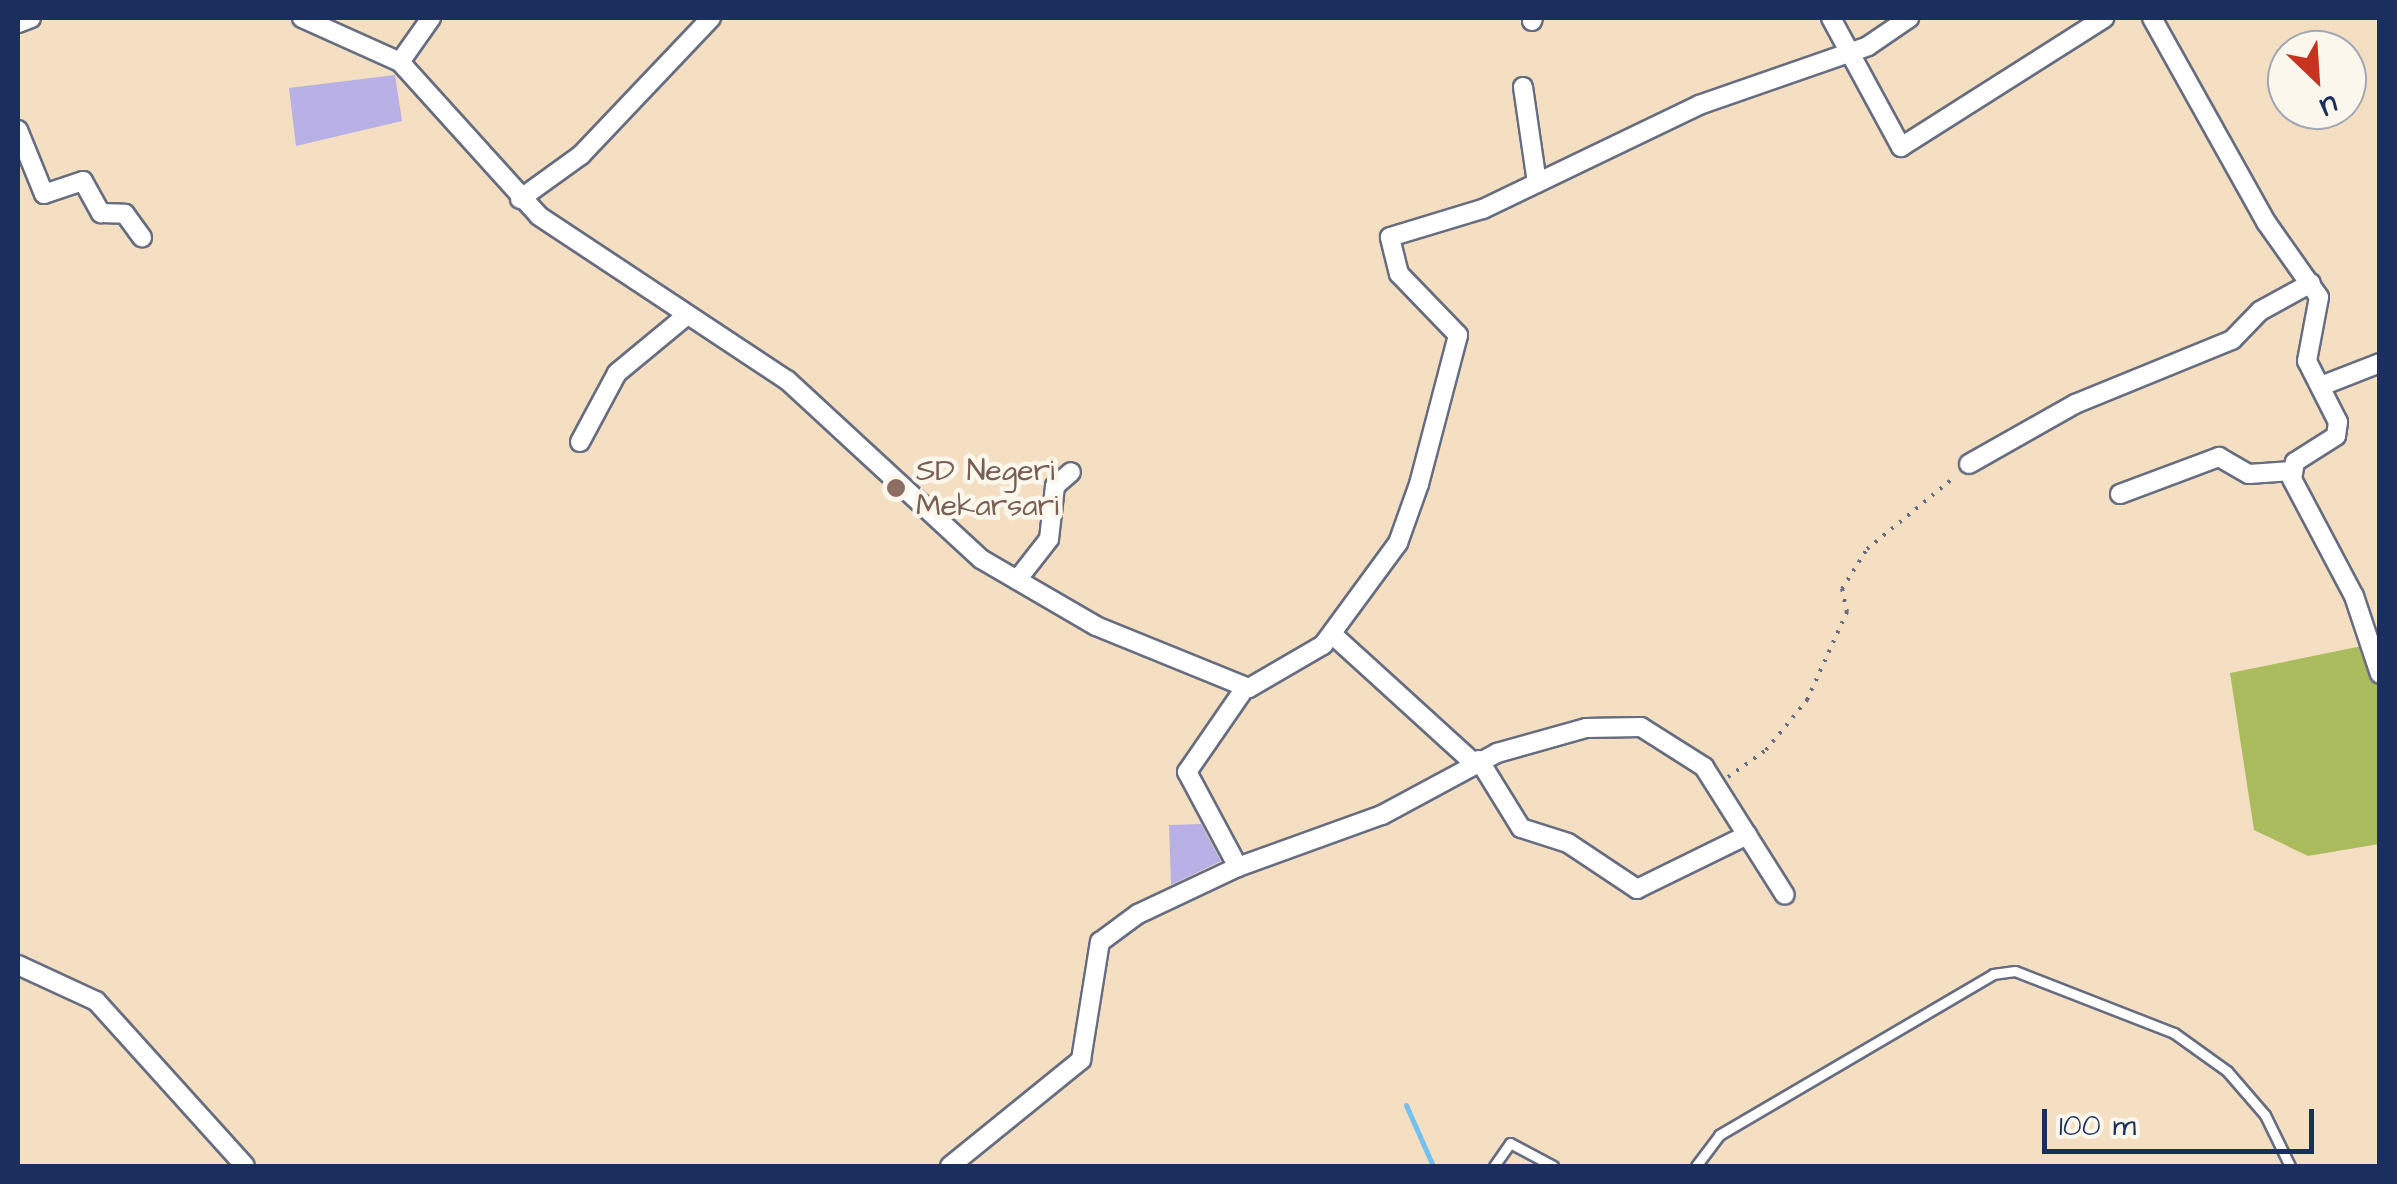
<!DOCTYPE html>
<style>
body{margin:0}
#map{position:relative;width:2397px;height:1184px;overflow:hidden;background:#f4dfc2;font-family:"Architects Daughter",sans-serif}
div>[style]{position:absolute}
.green>*{inset:0;background:#abbc5f}
.stream>*{height:5px;margin:-2.5px;padding:0 2.5px;transform-origin:2.5px;border-radius:2.5px;background:#74c0ee}
.building>*{inset:0;background:#b9b1e5}
.path>*{height:4px;margin-top:-2px;transform-origin:0;background:repeating-linear-gradient(90deg,#676d81 0 2.5px,transparent 0 10.5px)}
.roads{filter:drop-shadow(2px 0 #676d81) drop-shadow(-2px 0 #676d81) drop-shadow(0 2px #676d81) drop-shadow(0 -2px #676d81)}
.lane>*{height:9px;margin:-4.5px;padding:0 4.5px;transform-origin:4.5px;border-radius:4.5px;background:#fff}
.street>*{height:18px;margin:-9px;padding:0 9px;transform-origin:9px;border-radius:9px;background:#fff}
.dots>*{width:28px;height:28px;translate:-50% -50%;box-sizing:border-box;border:5px solid #fbf7ec;border-radius:50%}
span{translate:-50% -50%;white-space:nowrap;text-align:center;line-height:1.15;-webkit-text-stroke:9px #fbf7ec;paint-order:stroke}
.education-label{font-size:30px;color:#785e54}
.left{translate:0 -50%;text-align:left}
.frame{position:absolute;inset:0;border:20px solid #1b2f5e;pointer-events:none}
.north{position:absolute;left:2267px;top:30px;width:100px;height:100px;box-sizing:border-box;background:#fbf7ec;border:2px solid #a1a7b3;border-radius:50%;rotate:155deg;font-size:28px;font-weight:700;line-height:40px;text-align:center;color:#1b2f5e}
.north::after{content:'';display:block;margin:auto;width:35px;height:45px;background:#c8321e;clip-path:polygon(50% 0,100% 100%,50% 72%,0 100%)}
.scale{position:absolute;left:2042px;top:1109px;width:272px;height:45px;box-sizing:border-box;border:5px solid #1b2f5e;border-top:0;padding-left:12px;font-size:30px;line-height:35px;white-space:nowrap;color:#1b2f5e;-webkit-text-stroke:8px #fbf7ec;paint-order:stroke}
</style>
<div id="map">
<div class="green">
<i style="clip-path:polygon(2362px 646px,2379px 688px,2379px 844px,2308px 856px,2254px 830px,2230px 673px)"></i>
</div>
<div class="stream">
<i style="left:1406px;top:1105px;width:67px;rotate:66.1deg"></i>
</div>
<div class="building">
<i style="clip-path:polygon(395px 75px,402px 121px,296px 146px,289px 88px)"></i>
<i style="clip-path:polygon(1201px 824px,1221px 861px,1171px 885px,1169px 825px)"></i>
</div>
<div class="path">
<i style="left:1728px;top:777px;width:47px;rotate:-35.4deg"></i>
<i style="left:1766px;top:750px;width:65px;rotate:-50.6deg"></i>
<i style="left:1807px;top:700px;width:97px;rotate:-65.6deg"></i>
<i style="left:1847px;top:612px;width:24px;rotate:-102deg"></i>
<i style="left:1842px;top:589px;width:47px;rotate:-58deg"></i>
<i style="left:1867px;top:549px;width:115px;rotate:-39.4deg"></i>
</div>
<div class="roads">
<div class="lane">
<i style="left:1494px;top:1166px;width:28px;rotate:-55deg"></i>
<i style="left:1510px;top:1143px;width:49px;rotate:28.1deg"></i>
<i style="left:1696px;top:1166px;width:39px;rotate:-53deg"></i>
<i style="left:1719px;top:1135px;width:318px;rotate:-30.4deg"></i>
<i style="left:1993px;top:974px;width:22px;rotate:-8deg"></i>
<i style="left:2015px;top:971px;width:171px;rotate:21.3deg"></i>
<i style="left:2174px;top:1033px;width:65px;rotate:35.6deg"></i>
<i style="left:2227px;top:1071px;width:58px;rotate:49.2deg"></i>
<i style="left:2265px;top:1115px;width:57px;rotate:63.9deg"></i>
</div>
<div class="street">
<i style="left:302px;top:18px;width:107px;rotate:24.2deg"></i>
<i style="left:400px;top:62px;width:207px;rotate:47.9deg"></i>
<i style="left:539px;top:216px;width:297px;rotate:33.5deg"></i>
<i style="left:787px;top:380px;width:264px;rotate:42.7deg"></i>
<i style="left:981px;top:559px;width:133px;rotate:30.2deg"></i>
<i style="left:1096px;top:626px;width:165px;rotate:22.1deg"></i>
<i style="left:1249px;top:688px;width:86px;rotate:-30.2deg"></i>
<i style="left:1323px;top:645px;width:127px;rotate:-53.7deg"></i>
<i style="left:1398px;top:543px;width:63px;rotate:-70.4deg"></i>
<i style="left:1419px;top:484px;width:154px;rotate:-75.3deg"></i>
<i style="left:1458px;top:335px;width:85px;rotate:-134deg"></i>
<i style="left:1399px;top:274px;width:38px;rotate:-104deg"></i>
<i style="left:1390px;top:237px;width:97px;rotate:-16.8deg"></i>
<i style="left:1483px;top:209px;width:240px;rotate:-25.7deg"></i>
<i style="left:1699px;top:105px;width:179px;rotate:-19.2deg"></i>
<i style="left:1868px;top:46px;width:50px;rotate:-34.3deg"></i>
<i style="left:1831px;top:18px;width:147px;rotate:61.5deg"></i>
<i style="left:1901px;top:147px;width:241px;rotate:-32.4deg"></i>
<i style="left:2152px;top:18px;width:234px;rotate:60.8deg"></i>
<i style="left:2266px;top:222px;width:92px;rotate:54.8deg"></i>
<i style="left:2319px;top:297px;width:65px;rotate:100.6deg"></i>
<i style="left:2307px;top:361px;width:68px;rotate:63.1deg"></i>
<i style="left:2338px;top:422px;width:14px;rotate:98deg"></i>
<i style="left:2336px;top:436px;width:49px;rotate:147.6deg"></i>
<i style="left:2295px;top:462px;width:17px;rotate:100deg"></i>
<i style="left:2292px;top:479px;width:132px;rotate:62.1deg"></i>
<i style="left:2354px;top:596px;width:82px;rotate:71.6deg"></i>
<i style="left:1532px;top:21px;width:3px;rotate:-72deg"></i>
<i style="left:18px;top:23px;width:14px;rotate:-21deg"></i>
<i style="left:400px;top:62px;width:54px;rotate:-54.8deg"></i>
<i style="left:1523px;top:87px;width:97px;rotate:81.7deg"></i>
<i style="left:18px;top:130px;width:69px;rotate:67.9deg"></i>
<i style="left:44px;top:194px;width:41px;rotate:-18.4deg"></i>
<i style="left:83px;top:181px;width:37px;rotate:61deg"></i>
<i style="left:101px;top:213px;width:24px;rotate:2deg"></i>
<i style="left:125px;top:214px;width:29px;rotate:54deg"></i>
<i style="left:520px;top:199px;width:75px;rotate:-35.8deg"></i>
<i style="left:581px;top:155px;width:189px;rotate:-46.5deg"></i>
<i style="left:2321px;top:386px;width:63px;rotate:-21.3deg"></i>
<i style="left:580px;top:442px;width:78px;rotate:-61.8deg"></i>
<i style="left:617px;top:373px;width:89px;rotate:-39.6deg"></i>
<i style="left:1969px;top:464px;width:122px;rotate:-29.5deg"></i>
<i style="left:2075px;top:404px;width:170px;rotate:-22.2deg"></i>
<i style="left:2232px;top:340px;width:40px;rotate:-46deg"></i>
<i style="left:2260px;top:311px;width:58px;rotate:-28.8deg"></i>
<i style="left:2120px;top:494px;width:106px;rotate:-20.5deg"></i>
<i style="left:2219px;top:457px;width:34px;rotate:30deg"></i>
<i style="left:2249px;top:474px;width:43px;rotate:-4deg"></i>
<i style="left:1017px;top:580px;width:52px;rotate:-52deg"></i>
<i style="left:1049px;top:539px;width:53px;rotate:-83.5deg"></i>
<i style="left:1055px;top:486px;width:21px;rotate:-41deg"></i>
<i style="left:1332px;top:634px;width:192px;rotate:42.3deg"></i>
<i style="left:1479px;top:760px;width:80px;rotate:58.3deg"></i>
<i style="left:1521px;top:828px;width:49px;rotate:17.7deg"></i>
<i style="left:1568px;top:843px;width:83px;rotate:33.7deg"></i>
<i style="left:1637px;top:889px;width:123px;rotate:-26.1deg"></i>
<i style="left:1238px;top:867px;width:153px;rotate:-19.9deg"></i>
<i style="left:1382px;top:815px;width:131px;rotate:-28.3deg"></i>
<i style="left:1497px;top:753px;width:92px;rotate:-15.7deg"></i>
<i style="left:1586px;top:728px;width:55px;rotate:-1deg"></i>
<i style="left:1641px;top:727px;width:75px;rotate:32.4deg"></i>
<i style="left:1704px;top:767px;width:151px;rotate:57.7deg"></i>
<i style="left:18px;top:965px;width:86px;rotate:24.8deg"></i>
<i style="left:96px;top:1001px;width:222px;rotate:47.9deg"></i>
<i style="left:950px;top:1166px;width:169px;rotate:-39deg"></i>
<i style="left:1081px;top:1060px;width:120px;rotate:-80.9deg"></i>
<i style="left:1100px;top:942px;width:47px;rotate:-36.4deg"></i>
<i style="left:1138px;top:914px;width:110px;rotate:-25.2deg"></i>
<i style="left:1238px;top:867px;width:108px;rotate:-118.2deg"></i>
<i style="left:1187px;top:772px;width:102px;rotate:-55.4deg"></i>
</div>
</div>
<div class="dots">
<i style="left:896px;top:488px;background:#8d6e63"></i>
</div>
<div class="education-label">
<span class="left" style="left:916px;top:488px">SD Negeri<br>Mekarsari</span>
</div>
<div class="frame"></div>
<div class="north">U</div>
<div class="scale">100 m</div>
</div>
